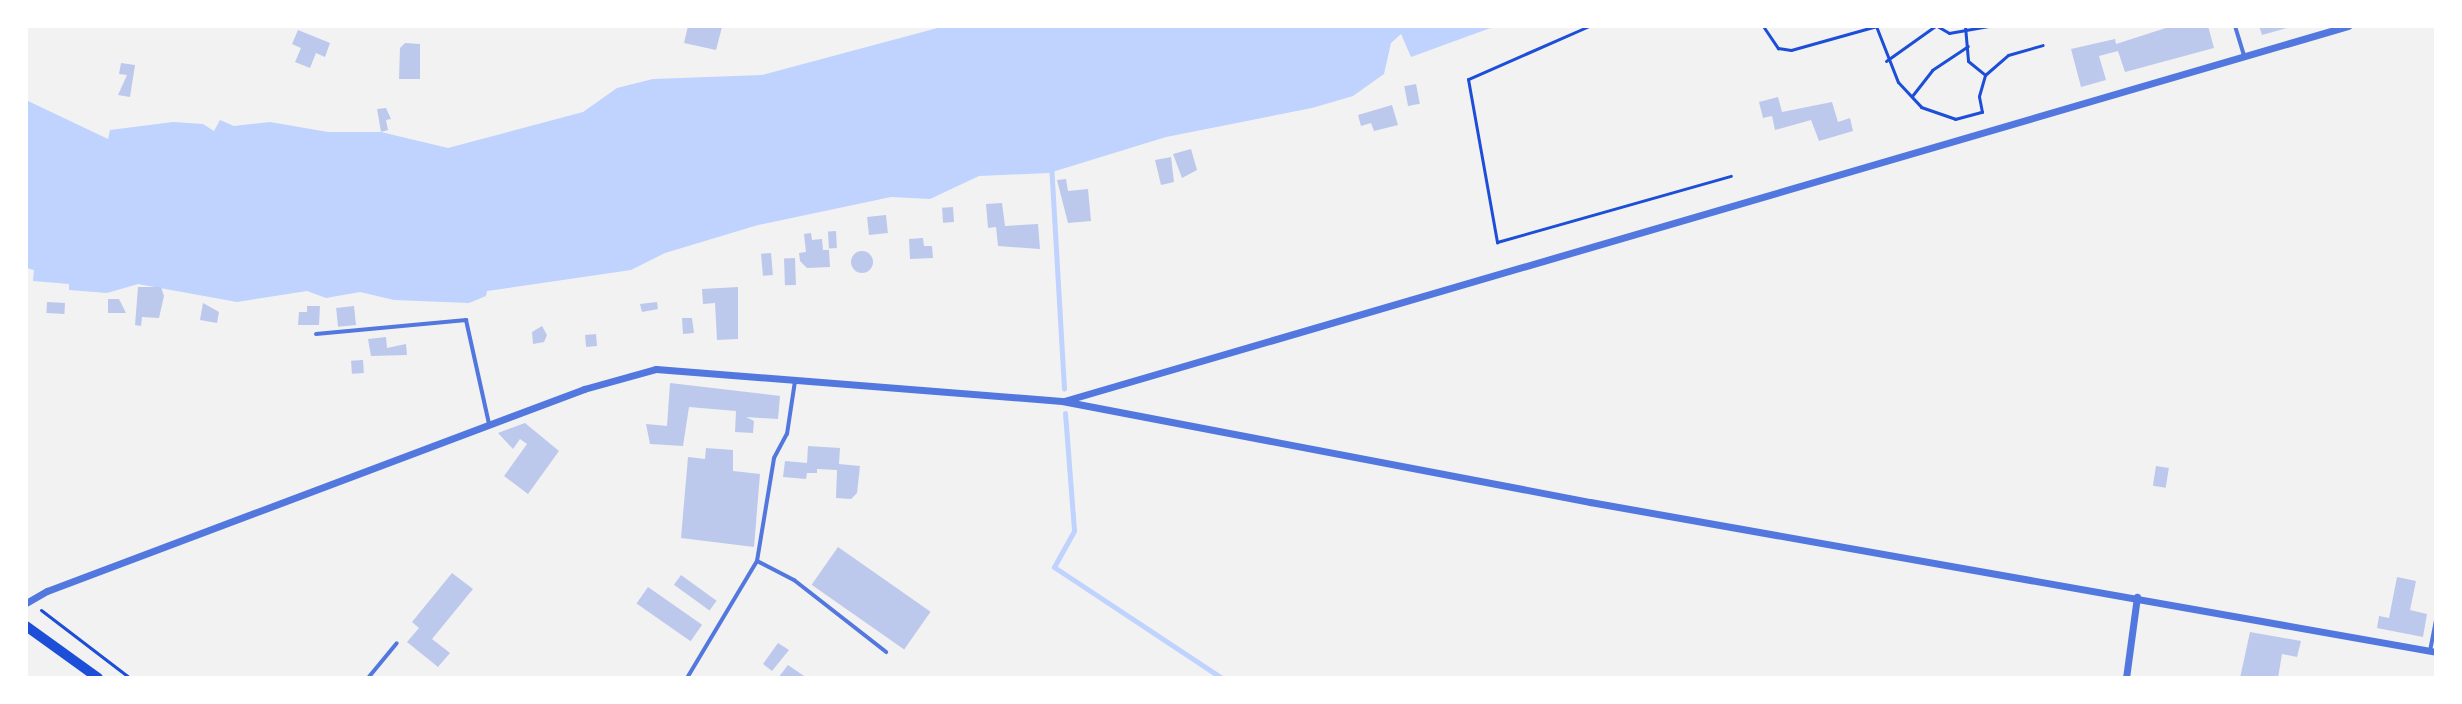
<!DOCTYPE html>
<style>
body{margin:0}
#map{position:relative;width:2462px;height:704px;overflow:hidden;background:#f2f2f2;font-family:Barlow,sans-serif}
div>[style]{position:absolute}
.water>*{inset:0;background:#bfd3fe}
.stream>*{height:5px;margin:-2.5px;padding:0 2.5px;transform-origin:2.5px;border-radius:2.5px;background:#bfd3fe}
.building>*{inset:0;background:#bdc9ec;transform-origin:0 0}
.round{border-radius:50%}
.path>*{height:3px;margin:-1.5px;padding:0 1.5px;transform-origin:1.5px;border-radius:1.5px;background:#1d4ed8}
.service>*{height:4px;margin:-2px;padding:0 2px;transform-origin:2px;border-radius:2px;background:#5277de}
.minor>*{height:7px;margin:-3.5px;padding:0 3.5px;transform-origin:3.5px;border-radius:3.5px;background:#5277de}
.secondary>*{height:10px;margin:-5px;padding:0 5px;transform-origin:5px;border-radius:5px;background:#1d4ed8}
span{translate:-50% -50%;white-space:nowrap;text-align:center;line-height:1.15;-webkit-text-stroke:6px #fff;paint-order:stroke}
.frame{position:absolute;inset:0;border:28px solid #fff;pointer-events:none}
</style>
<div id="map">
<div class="water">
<i style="clip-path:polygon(945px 26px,1496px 26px,1411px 57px,1401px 34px,1391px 43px,1384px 74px,1353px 96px,1312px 108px,1166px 137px,1049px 173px,979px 176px,930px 199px,891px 197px,758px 225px,665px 253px,631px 270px,487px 291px,486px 296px,469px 303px,394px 300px,360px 292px,326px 298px,307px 291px,237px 302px,138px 284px,107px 293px,69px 290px,69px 284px,33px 281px,34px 270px,26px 268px,26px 100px,108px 139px,110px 130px,173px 122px,203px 124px,214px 131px,220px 120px,234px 126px,270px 122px,328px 132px,381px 132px,448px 148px,583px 112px,617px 88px,653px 79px,762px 75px)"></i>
</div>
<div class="stream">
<i style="left:1051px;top:163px;width:226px;rotate:86.7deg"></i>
<i style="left:1065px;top:413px;width:118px;rotate:85.6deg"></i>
<i style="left:1074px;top:531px;width:41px;rotate:119.1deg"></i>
<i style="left:1054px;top:567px;width:201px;rotate:33.5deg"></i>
</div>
<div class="building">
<i style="clip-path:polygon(688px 26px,722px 27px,716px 50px,684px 43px)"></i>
<i style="clip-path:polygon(2172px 26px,2208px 26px,2214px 48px,2125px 72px,2118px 51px,2099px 56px,2106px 80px,2081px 87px,2071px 49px,2115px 39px,2116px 44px)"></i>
<i style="clip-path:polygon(2259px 26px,2291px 26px,2291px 27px,2262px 35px)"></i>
<i style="clip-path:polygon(298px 30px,330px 43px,325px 57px,316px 53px,310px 68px,295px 62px,301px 48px,292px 44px)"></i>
<i style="clip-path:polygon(405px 43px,420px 44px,420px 79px,399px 79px,400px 48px)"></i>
<i style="clip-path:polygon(121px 63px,135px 65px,130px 97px,118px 95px,127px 75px,119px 74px)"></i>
<i style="left:1416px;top:84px;width:20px;height:12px;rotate:79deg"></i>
<i style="clip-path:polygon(1778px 97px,1782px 112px,1832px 102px,1838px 122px,1850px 118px,1853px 131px,1819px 141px,1811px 120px,1775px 130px,1772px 116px,1763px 118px,1759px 102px)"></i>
<i style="clip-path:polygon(1392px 105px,1398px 125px,1374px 131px,1371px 123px,1361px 126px,1358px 115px)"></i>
<i style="clip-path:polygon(386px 108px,391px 119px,386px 120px,388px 130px,381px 132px,377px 109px)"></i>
<i style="clip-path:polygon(1191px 149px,1197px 170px,1182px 178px,1173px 154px)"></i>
<i style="clip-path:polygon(1171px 157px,1174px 182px,1161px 185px,1155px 160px)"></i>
<i style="clip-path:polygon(1066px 179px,1068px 191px,1088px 189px,1091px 221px,1068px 223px,1057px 180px)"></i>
<i style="clip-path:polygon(1002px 203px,1005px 226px,1038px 224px,1040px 249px,998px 246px,996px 227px,988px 228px,986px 204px)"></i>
<i style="left:953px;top:207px;width:15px;height:11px;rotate:86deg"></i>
<i style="left:886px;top:215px;width:18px;height:19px;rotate:84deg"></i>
<i style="left:836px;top:231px;width:17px;height:8px;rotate:87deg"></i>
<i style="clip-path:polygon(811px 233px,812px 240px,822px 239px,823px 250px,829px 250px,830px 267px,807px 268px,800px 261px,799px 253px,806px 252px,804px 234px)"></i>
<i style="clip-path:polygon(923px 238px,924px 246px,932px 246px,933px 258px,910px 259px,909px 239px)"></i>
<i class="round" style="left:851px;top:251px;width:22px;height:22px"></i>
<i style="left:771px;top:253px;width:22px;height:10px;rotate:85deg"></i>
<i style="left:795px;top:258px;width:27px;height:11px;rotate:88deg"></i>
<i style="clip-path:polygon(138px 287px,161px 287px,164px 296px,159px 318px,142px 317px,141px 326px,135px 325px)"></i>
<i style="clip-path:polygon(738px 287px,738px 339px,717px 340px,715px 303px,703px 304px,702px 289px)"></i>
<i style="clip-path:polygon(108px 299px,119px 299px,126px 313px,108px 313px)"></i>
<i style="left:47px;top:302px;width:18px;height:11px;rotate:3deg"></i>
<i style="clip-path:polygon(657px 302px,658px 309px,642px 312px,640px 304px)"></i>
<i style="clip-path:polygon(203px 303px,219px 312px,217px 323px,200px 320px)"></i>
<i style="clip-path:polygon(307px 306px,320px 306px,319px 325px,298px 325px,299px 312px,307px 312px)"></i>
<i style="left:354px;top:306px;width:19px;height:18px;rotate:84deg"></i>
<i style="clip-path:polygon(682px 318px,692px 318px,694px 333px,683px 334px)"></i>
<i style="clip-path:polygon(542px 326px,547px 335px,544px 342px,533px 344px,532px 332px)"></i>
<i style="left:596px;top:334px;width:12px;height:11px;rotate:85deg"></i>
<i style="clip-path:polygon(386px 337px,387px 348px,406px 344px,407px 355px,371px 356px,368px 339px)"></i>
<i style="left:363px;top:360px;width:13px;height:12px;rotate:86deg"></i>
<i style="clip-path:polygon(670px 383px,780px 396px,778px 419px,746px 417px,754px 421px,753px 433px,735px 432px,736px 411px,689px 407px,683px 446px,650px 444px,646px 424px,667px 426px)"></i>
<i style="clip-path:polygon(525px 423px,559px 451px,528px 494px,504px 476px,527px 444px,520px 439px,513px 449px,498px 433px)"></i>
<i style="clip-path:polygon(808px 446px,840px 448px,839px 464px,860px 466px,857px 493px,851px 499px,836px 498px,837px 470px,817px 469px,817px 473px,807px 473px,806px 479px,783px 477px,785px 461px,807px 463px)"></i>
<i style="clip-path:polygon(706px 448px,733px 450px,733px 471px,760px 474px,754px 547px,681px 538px,688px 457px,705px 459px)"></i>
<i style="left:2156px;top:466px;width:13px;height:20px;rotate:9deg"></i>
<i style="left:838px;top:547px;width:113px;height:46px;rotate:35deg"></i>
<i style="clip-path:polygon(452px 573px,473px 589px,432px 639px,450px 653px,438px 667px,407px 642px,419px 628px,412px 622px)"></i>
<i style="left:681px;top:575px;width:44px;height:12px;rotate:36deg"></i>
<i style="clip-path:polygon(2397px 577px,2416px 581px,2410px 610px,2427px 614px,2423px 637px,2377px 628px,2379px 616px,2389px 618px)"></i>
<i style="left:648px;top:587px;width:66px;height:20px;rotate:35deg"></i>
<i style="clip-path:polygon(2250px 632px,2301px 641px,2297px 657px,2282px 654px,2278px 678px,2240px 678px)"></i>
<i style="clip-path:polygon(778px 643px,789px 650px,772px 671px,763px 664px)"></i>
<i style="clip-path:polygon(788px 665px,807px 678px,778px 678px)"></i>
</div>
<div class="path">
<i style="left:1589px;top:26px;width:132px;rotate:156.3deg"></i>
<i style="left:1468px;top:79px;width:166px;rotate:79.9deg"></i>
<i style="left:1497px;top:242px;width:243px;rotate:-15.8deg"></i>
<i style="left:1763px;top:26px;width:27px;rotate:56deg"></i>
<i style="left:1778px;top:48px;width:13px;rotate:9deg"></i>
<i style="left:1791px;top:50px;width:89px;rotate:-15.6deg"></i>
<i style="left:1876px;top:26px;width:60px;rotate:68.6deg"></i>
<i style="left:1898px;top:82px;width:34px;rotate:47deg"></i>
<i style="left:1921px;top:107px;width:36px;rotate:19deg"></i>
<i style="left:1955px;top:119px;width:28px;rotate:-15deg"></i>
<i style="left:1982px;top:112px;width:16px;rotate:-101deg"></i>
<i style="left:1979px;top:96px;width:22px;rotate:-74deg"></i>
<i style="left:1985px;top:75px;width:30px;rotate:-41deg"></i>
<i style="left:2008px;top:55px;width:36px;rotate:-16deg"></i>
<i style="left:1937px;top:26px;width:14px;rotate:30deg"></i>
<i style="left:1949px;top:33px;width:40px;rotate:-10deg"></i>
<i style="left:1965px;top:26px;width:35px;rotate:85deg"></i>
<i style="left:1968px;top:61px;width:22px;rotate:39deg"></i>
<i style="left:1886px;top:61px;width:60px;rotate:-35.5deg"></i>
<i style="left:1912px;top:96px;width:33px;rotate:-52deg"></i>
<i style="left:1932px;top:70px;width:43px;rotate:-33.7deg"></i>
<i style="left:41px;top:610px;width:112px;rotate:37.4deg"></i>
</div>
<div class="service">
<i style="left:2235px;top:26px;width:31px;rotate:73deg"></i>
<i style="left:316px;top:334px;width:151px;rotate:-5.3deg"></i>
<i style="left:466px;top:320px;width:107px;rotate:77.5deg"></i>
<i style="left:757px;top:561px;width:42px;rotate:27.2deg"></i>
<i style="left:794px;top:580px;width:117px;rotate:38deg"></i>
<i style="left:2430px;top:651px;width:32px;rotate:-79deg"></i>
<i style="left:368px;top:678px;width:45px;rotate:-50.4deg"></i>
<i style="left:687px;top:678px;width:136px;rotate:-59.1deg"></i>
<i style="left:757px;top:561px;width:104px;rotate:-80.6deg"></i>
<i style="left:774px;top:458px;width:27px;rotate:-62deg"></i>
<i style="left:787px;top:434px;width:54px;rotate:-81.4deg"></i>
</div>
<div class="minor">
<i style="left:1064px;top:401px;width:1338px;rotate:-16.28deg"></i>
<i style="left:26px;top:603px;width:24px;rotate:-30deg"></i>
<i style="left:47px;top:591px;width:574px;rotate:-20.61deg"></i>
<i style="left:584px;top:389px;width:75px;rotate:-15.5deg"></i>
<i style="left:656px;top:369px;width:407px;rotate:4.5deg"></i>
<i style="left:1062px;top:401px;width:538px;rotate:10.83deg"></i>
<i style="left:1590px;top:502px;width:859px;rotate:10.05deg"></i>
<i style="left:2126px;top:678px;width:82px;rotate:-82.3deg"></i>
</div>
<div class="secondary">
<i style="left:26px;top:626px;width:89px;rotate:35.8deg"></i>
</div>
<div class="frame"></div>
</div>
